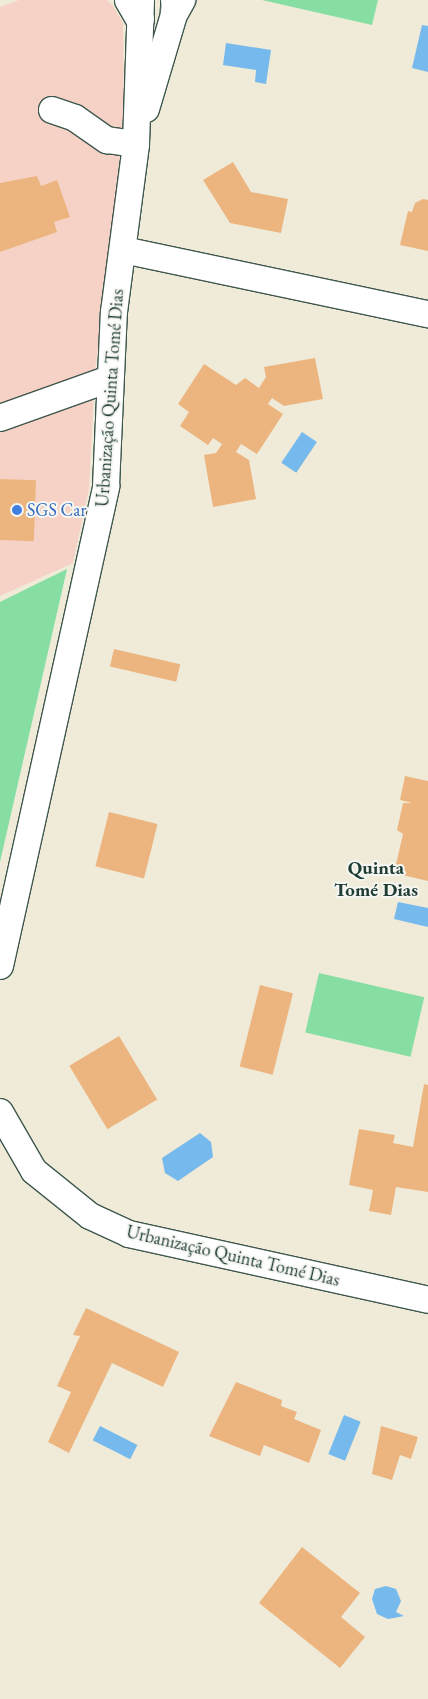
<!DOCTYPE html>
<meta charset="utf-8">
<style>
body{margin:0}
#map{position:relative;width:428px;height:1699px;overflow:hidden;background:#efebd8;font-family:"EB Garamond",serif}
div>[style]{position:absolute}
.built>*{inset:0;background:#f6d1c5}
.green>*{inset:0;background:#86dea3;transform-origin:0 0}
.water>*{inset:0;background:#76b9ec;transform-origin:0 0}
.building>*{inset:0;background:#ecb580;transform-origin:0 0}
.roads{filter:drop-shadow(1px 0 #3e574d) drop-shadow(-1px 0 #3e574d) drop-shadow(0 1px #3e574d) drop-shadow(0 -1px #3e574d)}
.minor>*{height:26px;margin:-13px;padding:0 13px;transform-origin:13px;border-radius:13px;background:#fff}
.major>*{height:28px;margin:-14px;padding:0 14px;transform-origin:14px;border-radius:14px;background:#fff}
.dots>*{width:14px;height:14px;translate:-50% -50%;box-sizing:border-box;border:2px solid #f6f6f2;border-radius:50%}
span{translate:-50% -50%;white-space:nowrap;text-align:center;line-height:1.15;-webkit-text-stroke:4px #f6f6f2;paint-order:stroke}
.street-label{font-size:18px;color:#1f3d34}
.shop-label{font-size:18px;color:#366cbe}
.left{translate:0 -50%;text-align:left}
.neighbourhood-label{font-size:19px;color:#1f3d34;font-weight:700}
</style>
<div id="map">
<div class="built">
<i style="clip-path:polygon(19px 0,107px 0,113px 6px,123px 23px,124px 122px,95px 371px,89px 488px,73px 563px,0 596px,0 7px)"></i>
</div>
<div class="green">
<i style="clip-path:polygon(262px 0,378px 0,372px 25px)"></i>
<i style="clip-path:polygon(67px 569px,0 862px,0 602px)"></i>
<i style="left:319px;top:973px;width:108px;height:61px;rotate:13deg"></i>
</div>
<div class="water">
<i style="clip-path:polygon(422px 25px,428px 26px,428px 72px,412px 68px)"></i>
<i style="clip-path:polygon(226px 43px,271px 50px,266px 84px,255px 82px,256px 70px,223px 65px)"></i>
<i style="left:302px;top:432px;width:18px;height:37px;rotate:34deg"></i>
<i style="clip-path:polygon(398px 902px,428px 908px,428px 927px,394px 919px)"></i>
<i style="clip-path:polygon(200px 1133px,211px 1142px,213px 1157px,178px 1181px,165px 1173px,162px 1158px)"></i>
<i style="left:344px;top:1415px;width:18px;height:42px;rotate:22deg"></i>
<i style="left:100px;top:1426px;width:42px;height:16px;rotate:27deg"></i>
<i style="clip-path:polygon(386px 1586px,396px 1589px,401px 1601px,396px 1612px,404px 1616px,388px 1619px,377px 1614px,372px 1599px,375px 1589px)"></i>
</div>
<div class="building">
<i style="clip-path:polygon(233px 162px,251px 192px,288px 199px,281px 233px,230px 223px,203px 180px)"></i>
<i style="clip-path:polygon(37px 176px,41px 186px,57px 180px,70px 217px,54px 222px,57px 232px,0 252px,0 183px)"></i>
<i style="clip-path:polygon(423px 199px,428px 200px,428px 251px,400px 245px,408px 211px,412px 212px,415px 203px)"></i>
<i style="clip-path:polygon(315px 358px,323px 399px,284px 406px,272px 398px,268px 404px,283px 414px,257px 454px,241px 444px,236px 452px,249px 460px,256px 499px,213px 507px,204px 455px,216px 453px,222px 444px,213px 438px,208px 445px,180px 426px,189px 412px,178px 404px,204px 364px,236px 385px,245px 378px,259px 388px,266px 377px,264px 367px)"></i>
<i style="left:0;top:479px;width:36px;height:61px;rotate:2deg"></i>
<i style="left:114px;top:649px;width:68px;height:18px;rotate:13deg"></i>
<i style="clip-path:polygon(405px 776px,428px 781px,428px 881px,394px 873px,403px 834px,397px 830px,403px 803px,412px 803px,400px 800px)"></i>
<i style="left:109px;top:812px;width:50px;height:56px;rotate:14deg"></i>
<i style="left:260px;top:985px;width:34px;height:84px;rotate:14deg"></i>
<i style="left:119px;top:1036px;width:74px;height:58px;rotate:59deg"></i>
<i style="clip-path:polygon(424px 1084px,428px 1085px,428px 1192px,396px 1187px,391px 1215px,369px 1211px,373px 1190px,349px 1185px,359px 1129px,395px 1135px,393px 1143px,413px 1147px)"></i>
<i style="clip-path:polygon(86px 1308px,179px 1352px,163px 1387px,112px 1363px,69px 1453px,48px 1442px,71px 1392px,57px 1386px,80px 1336px,73px 1335px)"></i>
<i style="clip-path:polygon(236px 1382px,282px 1400px,281px 1406px,297px 1412px,294px 1419px,321px 1430px,309px 1463px,264px 1445px,260px 1456px,209px 1436px)"></i>
<i style="clip-path:polygon(381px 1426px,418px 1437px,411px 1459px,400px 1455px,392px 1480px,372px 1474px)"></i>
<i style="clip-path:polygon(302px 1547px,360px 1593px,341px 1617px,365px 1637px,340px 1668px,259px 1603px)"></i>
</div>
<div class="roads">
<div class="minor">
<i style="left:146px;top:109px;width:102px;rotate:-73.5deg"></i>
<i style="left:175px;top:11px;width:11px;rotate:-95deg"></i>
<i style="left:52px;top:110px;width:24px;rotate:19deg"></i>
<i style="left:75px;top:118px;width:39px;rotate:35deg"></i>
<i style="left:107px;top:140px;width:29px;rotate:8deg"></i>
<i style="left:123px;top:250px;width:312px;rotate:11.9deg"></i>
<i style="left:0;top:418px;width:116px;rotate:-19.7deg"></i>
<i style="left:0;top:966px;width:492px;rotate:-77.5deg"></i>
<i style="left:106px;top:486px;width:174px;rotate:-87.4deg"></i>
<i style="left:114px;top:312px;width:169px;rotate:-82.5deg"></i>
<i style="left:136px;top:144px;width:144px;rotate:-88deg"></i>
<i style="left:0;top:1112px;width:68px;rotate:60deg"></i>
<i style="left:34px;top:1171px;width:72px;rotate:38.8deg"></i>
<i style="left:90px;top:1216px;width:43px;rotate:24.8deg"></i>
<i style="left:129px;top:1234px;width:306px;rotate:12.4deg"></i>
</div>
<div class="major">
<i style="left:129px;top:0;width:22px;rotate:60deg"></i>
<i style="left:175px;top:11px;width:13px;rotate:-61deg"></i>
</div>
</div>
<div class="dots">
<i style="left:17px;top:510px;background:#3f7fe0"></i>
</div>
<div class="street-label">
<span style="left:110px;top:398px;rotate:-86deg">Urbanização Quinta Tomé Dias</span>
<span style="left:233px;top:1256px;rotate:13deg">Urbanização Quinta Tomé Dias</span>
</div>
<div class="shop-label">
<span class="left" style="left:27px;top:510px">SGS Car</span>
</div>
<div class="neighbourhood-label">
<span style="left:376px;top:879px">Quinta<br>Tomé Dias</span>
</div>
</div>
